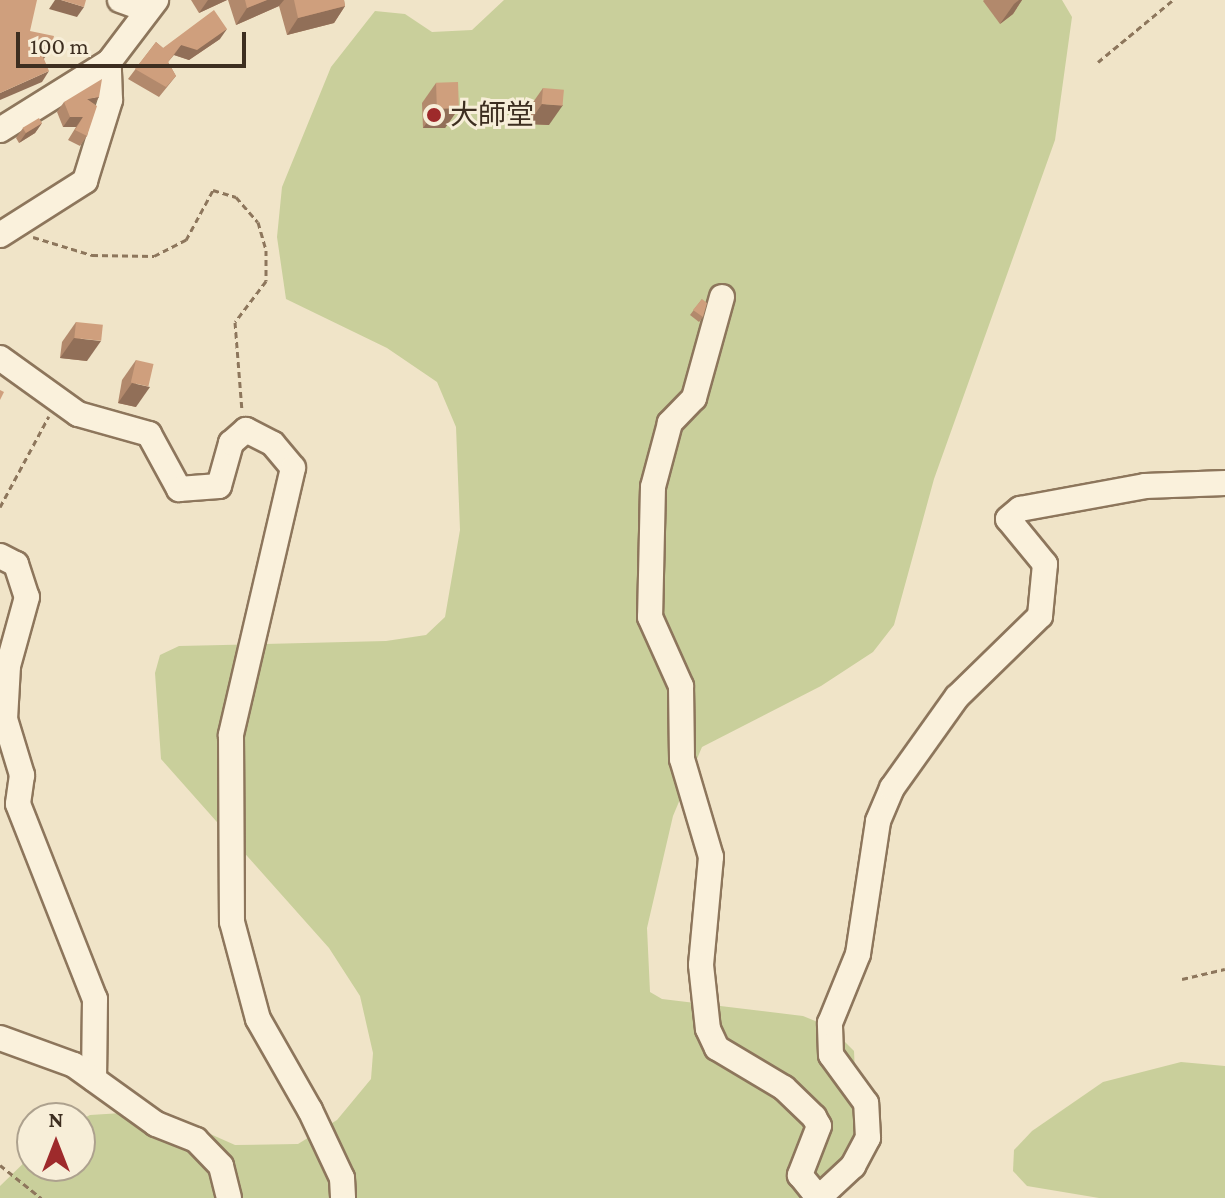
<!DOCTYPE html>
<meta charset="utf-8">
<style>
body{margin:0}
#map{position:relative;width:1225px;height:1198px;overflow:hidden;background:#f0e4c8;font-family:"Crimson Pro","Noto Sans JP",serif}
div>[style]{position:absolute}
.green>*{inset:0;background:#c9cf9b}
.path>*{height:3px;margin-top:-1.5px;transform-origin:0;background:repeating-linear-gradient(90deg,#8d765c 0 6px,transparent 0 10px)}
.roads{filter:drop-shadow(2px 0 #8d765c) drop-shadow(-2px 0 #8d765c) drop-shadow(0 2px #8d765c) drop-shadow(0 -2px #8d765c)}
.minor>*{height:24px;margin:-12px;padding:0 12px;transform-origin:12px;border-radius:12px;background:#faf1dc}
.wall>*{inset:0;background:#b2896c}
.shaded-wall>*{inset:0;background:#916f58}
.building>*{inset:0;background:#cf9f7d;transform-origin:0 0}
.dots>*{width:22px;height:22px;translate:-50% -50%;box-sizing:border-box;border:4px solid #f7eed8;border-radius:50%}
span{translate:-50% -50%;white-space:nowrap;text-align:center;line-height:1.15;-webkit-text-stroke:6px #f7eed8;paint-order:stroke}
.poi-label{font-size:28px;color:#3d2e20}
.left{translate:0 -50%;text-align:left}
.north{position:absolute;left:16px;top:1102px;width:80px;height:80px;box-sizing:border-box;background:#f7eed8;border:2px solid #ada18e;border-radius:50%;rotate:0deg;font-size:22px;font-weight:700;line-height:32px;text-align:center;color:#3d2e20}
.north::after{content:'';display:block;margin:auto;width:28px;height:36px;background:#9e2a2b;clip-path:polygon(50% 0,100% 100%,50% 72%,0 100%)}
.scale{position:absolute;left:16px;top:32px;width:230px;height:36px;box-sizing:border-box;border:4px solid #3d2e20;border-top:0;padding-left:10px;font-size:24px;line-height:28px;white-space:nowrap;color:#3d2e20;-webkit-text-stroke:6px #f7eed8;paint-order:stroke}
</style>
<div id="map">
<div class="green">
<i style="clip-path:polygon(504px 0,1062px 0,1072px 17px,1055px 140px,934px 479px,894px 625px,873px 652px,821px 686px,702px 747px,673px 816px,647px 928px,650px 992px,662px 999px,803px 1016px,830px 1027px,854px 1051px,858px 1143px,836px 1198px,0 1198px,0 1186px,32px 1155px,32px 1166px,80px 1166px,80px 1120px,90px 1115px,138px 1112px,172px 1117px,235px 1145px,298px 1144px,337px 1120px,371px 1079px,373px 1053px,360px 996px,329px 948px,161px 759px,155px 673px,160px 655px,179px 646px,386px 641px,426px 635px,445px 617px,460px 530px,456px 427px,437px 382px,387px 348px,286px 299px,277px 237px,282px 187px,331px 67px,375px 11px,405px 14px,432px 32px,472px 30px)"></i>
<i style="clip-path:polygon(1181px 1062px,1225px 1066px,1225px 1198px,1099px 1198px,1027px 1186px,1013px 1171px,1014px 1150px,1032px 1131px,1103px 1082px)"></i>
</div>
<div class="path">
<i style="left:1098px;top:62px;width:97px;rotate:-39.6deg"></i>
<i style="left:33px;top:237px;width:62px;rotate:17deg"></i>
<i style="left:92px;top:255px;width:62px;rotate:0.9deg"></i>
<i style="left:154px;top:256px;width:36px;rotate:-27deg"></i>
<i style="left:186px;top:240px;width:57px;rotate:-61.6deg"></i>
<i style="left:213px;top:190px;width:24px;rotate:17deg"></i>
<i style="left:236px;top:197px;width:33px;rotate:49deg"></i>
<i style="left:258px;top:222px;width:29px;rotate:74deg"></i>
<i style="left:266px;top:250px;width:31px;rotate:90deg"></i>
<i style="left:266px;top:281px;width:51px;rotate:127.1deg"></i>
<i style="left:235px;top:322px;width:89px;rotate:85.5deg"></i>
<i style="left:0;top:507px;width:103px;rotate:-61.7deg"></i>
<i style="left:1182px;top:979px;width:44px;rotate:-13.1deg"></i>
<i style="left:0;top:1165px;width:53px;rotate:38.8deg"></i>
</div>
<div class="roads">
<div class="minor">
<i style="left:120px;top:0;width:29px;rotate:20deg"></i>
<i style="left:0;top:130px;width:128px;rotate:-32deg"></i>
<i style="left:109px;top:62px;width:78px;rotate:-52.8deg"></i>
<i style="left:0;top:235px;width:101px;rotate:-32.4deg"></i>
<i style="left:85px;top:181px;width:85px;rotate:-72.8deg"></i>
<i style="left:110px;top:100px;width:38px;rotate:-92deg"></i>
<i style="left:722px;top:297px;width:105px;rotate:105.5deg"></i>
<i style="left:694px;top:398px;width:35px;rotate:134deg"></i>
<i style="left:670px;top:423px;width:66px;rotate:104.9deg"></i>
<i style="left:653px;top:487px;width:130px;rotate:91.3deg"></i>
<i style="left:650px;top:617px;width:76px;rotate:65.8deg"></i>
<i style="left:681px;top:686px;width:73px;rotate:89.2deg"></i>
<i style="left:682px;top:759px;width:102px;rotate:73.5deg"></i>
<i style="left:711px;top:857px;width:108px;rotate:95.3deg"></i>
<i style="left:701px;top:965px;width:64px;rotate:83.8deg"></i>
<i style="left:708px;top:1029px;width:21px;rotate:65deg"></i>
<i style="left:717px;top:1048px;width:78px;rotate:30.8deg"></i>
<i style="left:784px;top:1088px;width:42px;rotate:44deg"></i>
<i style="left:814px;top:1117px;width:10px;rotate:61deg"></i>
<i style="left:819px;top:1126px;width:53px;rotate:111.2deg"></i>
<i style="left:800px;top:1175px;width:22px;rotate:51deg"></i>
<i style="left:814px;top:1192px;width:10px;rotate:6deg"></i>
<i style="left:824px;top:1193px;width:40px;rotate:-43deg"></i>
<i style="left:853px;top:1166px;width:32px;rotate:-62deg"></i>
<i style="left:868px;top:1138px;width:35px;rotate:-93deg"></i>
<i style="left:866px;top:1103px;width:59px;rotate:-126.1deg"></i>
<i style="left:831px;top:1055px;width:32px;rotate:-92deg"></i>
<i style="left:830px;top:1023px;width:74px;rotate:-67.9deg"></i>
<i style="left:858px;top:954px;width:134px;rotate:-81.4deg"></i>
<i style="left:878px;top:821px;width:36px;rotate:-67deg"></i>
<i style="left:892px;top:788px;width:112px;rotate:-54.5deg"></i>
<i style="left:957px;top:697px;width:116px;rotate:-44.3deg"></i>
<i style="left:1040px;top:616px;width:52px;rotate:-84.5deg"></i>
<i style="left:1045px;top:564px;width:58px;rotate:-129.4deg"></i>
<i style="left:1008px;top:519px;width:16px;rotate:-40deg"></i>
<i style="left:1020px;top:509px;width:127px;rotate:-10.4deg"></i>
<i style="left:1145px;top:486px;width:80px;rotate:-2.1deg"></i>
<i style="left:0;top:358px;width:96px;rotate:35.7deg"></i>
<i style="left:78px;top:414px;width:74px;rotate:15.7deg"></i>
<i style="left:149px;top:434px;width:63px;rotate:61.4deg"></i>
<i style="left:179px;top:489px;width:40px;rotate:-4.3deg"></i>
<i style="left:219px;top:486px;width:45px;rotate:-74.4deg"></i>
<i style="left:231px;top:443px;width:20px;rotate:-41deg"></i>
<i style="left:246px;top:430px;width:30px;rotate:27deg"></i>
<i style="left:273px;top:444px;width:31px;rotate:50deg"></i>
<i style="left:293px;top:468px;width:274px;rotate:103.1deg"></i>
<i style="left:231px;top:735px;width:187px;rotate:89.7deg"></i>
<i style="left:232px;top:922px;width:100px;rotate:75deg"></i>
<i style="left:258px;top:1019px;width:105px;rotate:60.3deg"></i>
<i style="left:310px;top:1110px;width:75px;rotate:64.8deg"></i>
<i style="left:342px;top:1178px;width:20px;rotate:87deg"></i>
<i style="left:0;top:556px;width:18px;rotate:27deg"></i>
<i style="left:16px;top:564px;width:35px;rotate:72deg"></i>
<i style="left:27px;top:597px;width:72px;rotate:105.4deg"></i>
<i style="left:8px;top:666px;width:53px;rotate:93.2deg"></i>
<i style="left:5px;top:719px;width:59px;rotate:73.1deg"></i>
<i style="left:22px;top:775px;width:29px;rotate:98deg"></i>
<i style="left:18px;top:804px;width:210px;rotate:68.5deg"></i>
<i style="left:95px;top:999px;width:80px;rotate:90.7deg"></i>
<i style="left:0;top:1038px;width:79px;rotate:20deg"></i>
<i style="left:74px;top:1065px;width:101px;rotate:35.7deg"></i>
<i style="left:156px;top:1124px;width:43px;rotate:21.8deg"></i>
<i style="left:196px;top:1140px;width:36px;rotate:46deg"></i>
<i style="left:221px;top:1166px;width:33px;rotate:76deg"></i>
</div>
</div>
<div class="wall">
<i style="clip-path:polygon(191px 0,227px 0,199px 13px)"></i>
<i style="clip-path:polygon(228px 0,344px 0,345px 6px,334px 23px,287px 35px,279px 6px,236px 25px)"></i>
<i style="clip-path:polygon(984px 0,1022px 0,1013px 14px,1000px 24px,983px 1px)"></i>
<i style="clip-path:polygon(220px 39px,189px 60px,174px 55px,168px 62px,176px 76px,159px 97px,128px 79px,156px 42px,163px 48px)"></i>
<i style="clip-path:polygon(436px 83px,459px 108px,445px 128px,423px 128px,422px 103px)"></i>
<i style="clip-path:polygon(543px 88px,549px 125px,528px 124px,529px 108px)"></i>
<i style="clip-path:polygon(99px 97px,94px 104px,87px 136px,80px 146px,68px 140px,76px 127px,63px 127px,57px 112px,64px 102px)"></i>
<i style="clip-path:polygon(42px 123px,35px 133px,19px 143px,16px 138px,23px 128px)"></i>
<i style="clip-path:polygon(702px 299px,703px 317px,699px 322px,690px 315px)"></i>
<i style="clip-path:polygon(76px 322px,87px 361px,60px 358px,62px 342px)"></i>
<i style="clip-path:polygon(136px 360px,136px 407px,118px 403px,122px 380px)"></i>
</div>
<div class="shaded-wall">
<i style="clip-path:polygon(55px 0,61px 0,84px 7px,77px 17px,49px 9px)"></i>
<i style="clip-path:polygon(208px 0,227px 0,199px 13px)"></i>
<i style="clip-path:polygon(267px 0,284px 0,279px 6px,236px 25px,247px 8px)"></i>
<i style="clip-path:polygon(1019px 0,1022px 0,1013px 14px,1000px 24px,1014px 4px)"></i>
<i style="clip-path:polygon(345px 6px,334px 23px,287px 35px,298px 18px)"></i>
<i style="clip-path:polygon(227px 29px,220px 39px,189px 60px,174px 55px,181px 45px)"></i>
<i style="clip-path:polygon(39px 47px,51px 49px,43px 60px)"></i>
<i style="clip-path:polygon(49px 71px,42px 82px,0 100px,0 93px)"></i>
<i style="clip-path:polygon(99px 97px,92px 107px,87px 99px)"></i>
<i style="clip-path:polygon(542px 104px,563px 105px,549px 125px,528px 124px)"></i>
<i style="clip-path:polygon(459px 108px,445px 128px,423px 128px,437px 109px)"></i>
<i style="clip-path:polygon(70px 117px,83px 117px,76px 127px,63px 127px)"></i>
<i style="clip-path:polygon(42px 123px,35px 133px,19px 143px,26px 133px)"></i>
<i style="clip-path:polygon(74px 338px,101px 341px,87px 361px,60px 358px)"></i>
<i style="clip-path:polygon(132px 383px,150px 387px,136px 407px,118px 403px)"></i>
</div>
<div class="building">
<i style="clip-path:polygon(0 0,37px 0,30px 31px,54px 36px,51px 49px,39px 47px,49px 71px,0 93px)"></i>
<i style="clip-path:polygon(61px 0,86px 0,84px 7px)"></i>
<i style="clip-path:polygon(245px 0,267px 0,247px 8px)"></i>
<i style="clip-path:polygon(294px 0,344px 0,345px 6px,298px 18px)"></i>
<i style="clip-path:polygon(214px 10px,227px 29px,197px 50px,181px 45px,168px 62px,176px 76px,166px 87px,135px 69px,156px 42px,163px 48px)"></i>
<i style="clip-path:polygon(102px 79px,99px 97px,87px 99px,97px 106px,87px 136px,75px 130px,83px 117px,70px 117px,64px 102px)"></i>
<i style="left:458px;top:82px;width:26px;height:22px;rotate:88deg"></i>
<i style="left:543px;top:88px;width:21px;height:16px;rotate:5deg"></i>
<i style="left:39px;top:118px;width:6px;height:19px;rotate:59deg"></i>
<i style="clip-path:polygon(702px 299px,707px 303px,703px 317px,693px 310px)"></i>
<i style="left:76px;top:322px;width:27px;height:16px;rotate:6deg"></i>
<i style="left:136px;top:360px;width:18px;height:23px;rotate:13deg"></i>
<i style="clip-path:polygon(0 390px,4px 392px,0 400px)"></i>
</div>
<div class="dots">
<i style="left:434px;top:115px;background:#9e2a2b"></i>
</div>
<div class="poi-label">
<span class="left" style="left:450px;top:115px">大師堂</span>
</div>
<div class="north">N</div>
<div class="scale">100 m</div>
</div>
